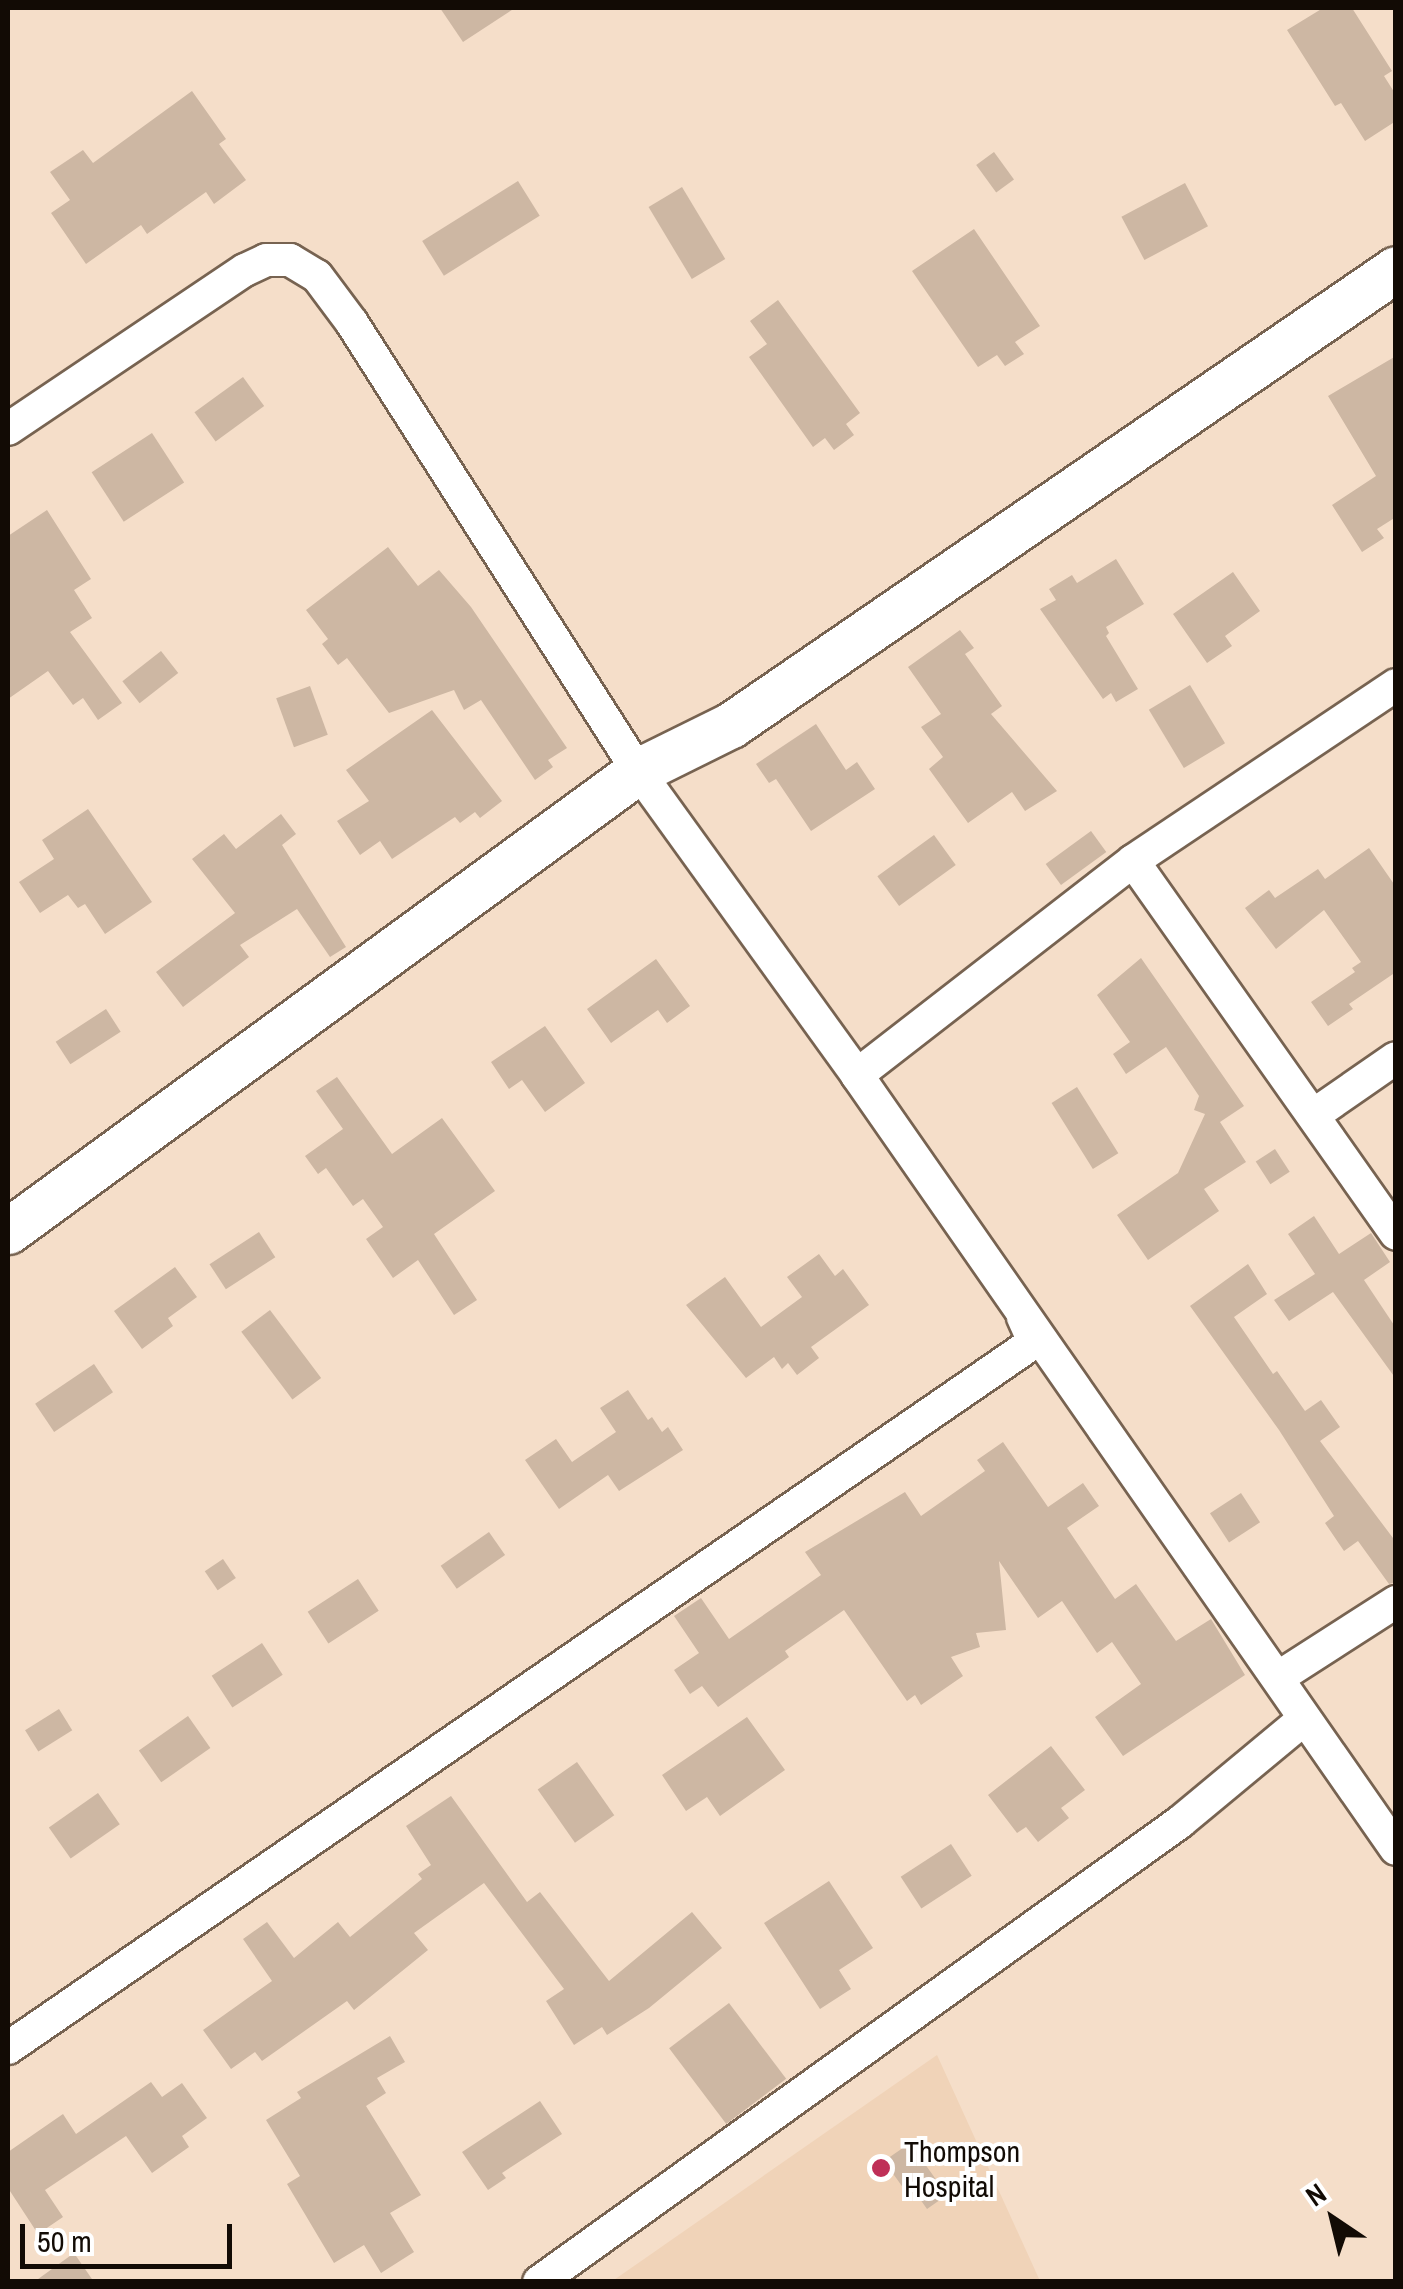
<!DOCTYPE html>
<style>
body{margin:0}
#map{position:relative;width:1403px;height:2289px;overflow:hidden;background:#f5dec9;font-family:"Archivo Narrow",sans-serif}
div>[style]{position:absolute}
.built>*{inset:0;background:#f0d3b8}
.building>*{inset:0;background:#cdb7a3;transform-origin:0 0}
.roads{filter:drop-shadow(2px 0 #776351) drop-shadow(-2px 0 #776351) drop-shadow(0 2px #776351) drop-shadow(0 -2px #776351)}
.street>*{height:32px;margin:-16px;padding:0 16px;transform-origin:16px;border-radius:16px;background:#fff}
.secondary>*{height:45px;margin:-22.5px;padding:0 22.5px;transform-origin:22.5px;border-radius:22.5px;background:#fff}
.dots>*{width:28px;height:28px;translate:-50% -50%;box-sizing:border-box;border:5px solid #fff;border-radius:50%}
span{translate:-50% -50%;white-space:nowrap;text-align:center;line-height:1.15;-webkit-text-stroke:8px #fff;paint-order:stroke}
.poi-label{font-size:30px;color:#120b05}
.left{translate:0 -50%;text-align:left}
.frame{position:absolute;inset:0;border:10px solid #120b05;pointer-events:none}
.north{position:absolute;left:1283px;top:2169px;width:100px;height:100px;-webkit-text-stroke:8px #fff;paint-order:stroke;rotate:325deg;font-size:28px;font-weight:700;line-height:40px;text-align:center;color:#120b05}
.north::after{content:'';display:block;margin:auto;width:35px;height:45px;background:#120b05;clip-path:polygon(50% 0,100% 100%,50% 72%,0 100%)}
.scale{position:absolute;left:20px;top:2224px;width:212px;height:45px;box-sizing:border-box;border:5px solid #120b05;border-top:0;padding-left:12px;font-size:30px;line-height:35px;white-space:nowrap;color:#120b05;-webkit-text-stroke:8px #fff;paint-order:stroke}
</style>
<div id="map">
<div class="built">
<i style="clip-path:polygon(937px 2055px,1040px 2281px,611px 2282px)"></i>
</div>
<div class="building">
<i style="clip-path:polygon(440px 8px,515px 8px,463px 42px)"></i>
<i style="clip-path:polygon(1323px 8px,1352px 8px,1392px 71px,1384px 76px,1396px 95px,1396px 121px,1365px 141px,1341px 103px,1335px 106px,1287px 30px)"></i>
<i style="clip-path:polygon(192px 91px,226px 139px,219px 144px,246px 180px,214px 204px,206px 192px,147px 234px,141px 225px,86px 264px,51px 213px,70px 200px,50px 172px,83px 150px,93px 163px)"></i>
<i style="left:994px;top:152px;width:34px;height:22px;rotate:54deg"></i>
<i style="left:518px;top:181px;width:41px;height:113px;rotate:58deg"></i>
<i style="left:1185px;top:183px;width:49px;height:72px;rotate:62deg"></i>
<i style="left:682px;top:187px;width:84px;height:39px;rotate:59deg"></i>
<i style="clip-path:polygon(974px 229px,1040px 326px,1015px 342px,1024px 354px,1005px 366px,997px 355px,978px 367px,912px 271px)"></i>
<i style="clip-path:polygon(778px 300px,860px 413px,846px 424px,854px 435px,834px 450px,825px 438px,813px 447px,749px 357px,767px 344px,750px 321px)"></i>
<i style="clip-path:polygon(1396px 356px,1396px 517px,1377px 529px,1384px 538px,1362px 552px,1332px 505px,1376px 476px,1328px 396px)"></i>
<i style="left:243px;top:377px;width:36px;height:60px;rotate:54deg"></i>
<i style="left:152px;top:433px;width:59px;height:72px;rotate:57deg"></i>
<i style="clip-path:polygon(47px 510px,91px 579px,74px 590px,92px 618px,70px 632px,122px 703px,98px 720px,83px 698px,73px 705px,48px 671px,8px 699px,8px 536px)"></i>
<i style="clip-path:polygon(388px 547px,418px 586px,439px 570px,471px 607px,567px 748px,548px 760px,553px 767px,535px 780px,481px 700px,464px 710px,454px 690px,389px 713px,347px 658px,338px 665px,322px 644px,328px 639px,306px 610px)"></i>
<i style="clip-path:polygon(1116px 559px,1144px 604px,1106px 627px,1109px 633px,1106px 636px,1138px 689px,1116px 702px,1111px 693px,1103px 699px,1040px 609px,1056px 600px,1049px 589px,1072px 575px,1077px 583px)"></i>
<i style="clip-path:polygon(1233px 572px,1260px 611px,1225px 636px,1232px 646px,1207px 663px,1173px 614px)"></i>
<i style="clip-path:polygon(960px 630px,974px 648px,965px 654px,1002px 706px,991px 714px,1057px 791px,1025px 811px,1012px 792px,968px 823px,929px 769px,943px 757px,921px 727px,941px 714px,908px 667px)"></i>
<i style="left:161px;top:651px;width:28px;height:49px;rotate:52deg"></i>
<i style="left:1190px;top:685px;width:68px;height:48px;rotate:59deg"></i>
<i style="left:310px;top:686px;width:52px;height:36px;rotate:70deg"></i>
<i style="clip-path:polygon(432px 710px,502px 801px,480px 818px,475px 812px,460px 823px,455px 817px,392px 859px,380px 841px,360px 855px,337px 821px,369px 801px,346px 770px)"></i>
<i style="clip-path:polygon(816px 724px,846px 770px,857px 762px,875px 789px,811px 831px,776px 779px,769px 783px,756px 764px)"></i>
<i style="clip-path:polygon(88px 809px,152px 902px,105px 934px,85px 904px,78px 908px,68px 895px,40px 913px,19px 882px,54px 859px,42px 840px)"></i>
<i style="clip-path:polygon(281px 814px,296px 834px,282px 845px,346px 947px,330px 957px,297px 909px,240px 945px,249px 957px,183px 1007px,156px 972px,235px 913px,192px 859px,224px 834px,236px 849px)"></i>
<i style="left:1091px;top:831px;width:26px;height:56px;rotate:54deg"></i>
<i style="left:934px;top:835px;width:37px;height:70px;rotate:54deg"></i>
<i style="clip-path:polygon(1369px 848px,1396px 887px,1396px 972px,1349px 1004px,1353px 1009px,1328px 1026px,1311px 1002px,1355px 972px,1352px 968px,1361px 962px,1324px 910px,1276px 949px,1245px 908px,1269px 890px,1275px 898px,1318px 869px,1325px 879px)"></i>
<i style="clip-path:polygon(1141px 958px,1244px 1106px,1220px 1122px,1246px 1162px,1204px 1189px,1219px 1211px,1148px 1260px,1117px 1215px,1178px 1173px,1205px 1114px,1194px 1110px,1199px 1096px,1166px 1047px,1126px 1074px,1113px 1054px,1130px 1042px,1097px 995px)"></i>
<i style="clip-path:polygon(656px 959px,690px 1006px,667px 1023px,658px 1010px,611px 1043px,587px 1009px)"></i>
<i style="left:106px;top:1009px;width:27px;height:60px;rotate:57deg"></i>
<i style="clip-path:polygon(545px 1026px,585px 1083px,545px 1112px,522px 1080px,509px 1089px,491px 1062px)"></i>
<i style="clip-path:polygon(337px 1077px,392px 1154px,442px 1118px,495px 1191px,434px 1234px,477px 1300px,454px 1315px,418px 1260px,393px 1278px,366px 1239px,383px 1227px,363px 1199px,353px 1206px,326px 1168px,318px 1174px,305px 1156px,343px 1129px,316px 1091px)"></i>
<i style="left:1077px;top:1087px;width:78px;height:30px;rotate:58deg"></i>
<i style="left:1275px;top:1149px;width:27px;height:23px;rotate:57deg"></i>
<i style="clip-path:polygon(1314px 1216px,1339px 1254px,1371px 1233px,1390px 1262px,1364px 1280px,1396px 1328px,1396px 1379px,1333px 1292px,1289px 1321px,1274px 1300px,1315px 1274px,1288px 1234px)"></i>
<i style="left:259px;top:1232px;width:30px;height:59px;rotate:57deg"></i>
<i style="clip-path:polygon(819px 1254px,835px 1276px,843px 1269px,869px 1305px,811px 1347px,819px 1358px,797px 1375px,788px 1363px,782px 1369px,774px 1357px,746px 1378px,686px 1305px,725px 1277px,761px 1327px,802px 1297px,787px 1277px)"></i>
<i style="clip-path:polygon(1248px 1264px,1267px 1294px,1234px 1317px,1273px 1374px,1277px 1371px,1305px 1411px,1321px 1400px,1340px 1427px,1320px 1441px,1396px 1542px,1396px 1582px,1389px 1584px,1358px 1541px,1344px 1551px,1325px 1523px,1334px 1516px,1279px 1430px,1190px 1306px)"></i>
<i style="clip-path:polygon(175px 1267px,197px 1297px,168px 1318px,173px 1326px,142px 1349px,114px 1311px)"></i>
<i style="left:270px;top:1310px;width:85px;height:36px;rotate:53deg"></i>
<i style="left:94px;top:1364px;width:34px;height:71px;rotate:56deg"></i>
<i style="clip-path:polygon(628px 1390px,648px 1420px,652px 1417px,662px 1432px,668px 1427px,683px 1450px,619px 1491px,608px 1475px,559px 1509px,525px 1460px,556px 1439px,572px 1462px,616px 1432px,600px 1408px)"></i>
<i style="clip-path:polygon(1003px 1442px,1048px 1507px,1083px 1483px,1099px 1506px,1067px 1528px,1115px 1599px,1136px 1584px,1176px 1641px,1211px 1619px,1245px 1675px,1123px 1756px,1095px 1717px,1141px 1684px,1112px 1642px,1097px 1653px,1062px 1601px,1038px 1618px,999px 1561px,1006px 1630px,976px 1633px,980px 1647px,951px 1657px,963px 1676px,921px 1705px,915px 1695px,907px 1701px,844px 1610px,785px 1651px,789px 1657px,718px 1707px,702px 1686px,690px 1694px,674px 1670px,699px 1653px,674px 1616px,701px 1598px,729px 1639px,821px 1575px,805px 1552px,905px 1492px,921px 1516px,985px 1471px,977px 1460px)"></i>
<i style="left:1241px;top:1493px;width:35px;height:37px;rotate:57deg"></i>
<i style="left:489px;top:1532px;width:28px;height:59px;rotate:55deg"></i>
<i style="left:223px;top:1559px;width:23px;height:22px;rotate:56deg"></i>
<i style="left:358px;top:1579px;width:38px;height:60px;rotate:57deg"></i>
<i style="left:262px;top:1643px;width:38px;height:60px;rotate:57deg"></i>
<i style="left:59px;top:1709px;width:25px;height:40px;rotate:58deg"></i>
<i style="left:188px;top:1716px;width:39px;height:60px;rotate:55deg"></i>
<i style="clip-path:polygon(747px 1717px,785px 1770px,720px 1816px,707px 1797px,686px 1811px,662px 1775px)"></i>
<i style="clip-path:polygon(1051px 1746px,1085px 1790px,1061px 1808px,1069px 1818px,1038px 1842px,1026px 1827px,1017px 1833px,988px 1795px)"></i>
<i style="left:577px;top:1762px;width:65px;height:48px;rotate:55deg"></i>
<i style="left:98px;top:1793px;width:38px;height:60px;rotate:55deg"></i>
<i style="clip-path:polygon(451px 1796px,527px 1902px,540px 1892px,609px 1981px,692px 1912px,722px 1948px,649px 2008px,607px 2035px,602px 2027px,574px 2045px,546px 2001px,564px 1989px,484px 1883px,414px 1933px,428px 1950px,354px 2010px,347px 2001px,262px 2061px,255px 2052px,231px 2069px,203px 2030px,272px 1981px,243px 1939px,267px 1922px,294px 1958px,338px 1922px,350px 1937px,422px 1879px,418px 1874px,431px 1865px,406px 1826px)"></i>
<i style="left:951px;top:1844px;width:38px;height:60px;rotate:57deg"></i>
<i style="clip-path:polygon(829px 1881px,873px 1948px,839px 1970px,851px 1989px,820px 2009px,764px 1923px)"></i>
<i style="left:729px;top:2003px;width:95px;height:75px;rotate:53deg"></i>
<i style="clip-path:polygon(390px 2036px,405px 2062px,377px 2078px,386px 2093px,366px 2106px,421px 2195px,390px 2213px,414px 2252px,381px 2273px,364px 2245px,334px 2263px,287px 2184px,300px 2176px,266px 2120px,301px 2098px,297px 2092px)"></i>
<i style="clip-path:polygon(151px 2082px,162px 2097px,182px 2083px,207px 2118px,182px 2136px,189px 2147px,152px 2173px,126px 2136px,45px 2190px,63px 2217px,38px 2234px,8px 2188px,8px 2152px,63px 2114px,76px 2134px)"></i>
<i style="clip-path:polygon(540px 2101px,562px 2134px,502px 2173px,506px 2178px,488px 2190px,462px 2152px)"></i>
<i style="clip-path:polygon(910px 2143px,947px 2195px,927px 2209px,915px 2192px,909px 2196px,884px 2161px)"></i>
<i style="clip-path:polygon(74px 2253px,94px 2282px,34px 2282px)"></i>
</div>
<div class="roads">
<div class="street">
<i style="left:8px;top:429px;width:285px;rotate:-33.9deg"></i>
<i style="left:245px;top:270px;width:23px;rotate:-25deg"></i>
<i style="left:266px;top:260px;width:24px"></i>
<i style="left:290px;top:260px;width:31px;rotate:31deg"></i>
<i style="left:317px;top:276px;width:59px;rotate:53.3deg"></i>
<i style="left:352px;top:323px;width:532px;rotate:57.45deg"></i>
<i style="left:638px;top:771px;width:375px;rotate:54.2deg"></i>
<i style="left:857px;top:1075px;width:943px;rotate:55.15deg"></i>
<i style="left:1133px;top:861px;width:456px;rotate:54.8deg"></i>
<i style="left:857px;top:1075px;width:349px;rotate:-37.8deg"></i>
<i style="left:1133px;top:861px;width:316px;rotate:-33.8deg"></i>
<i style="left:1315px;top:1114px;width:98px;rotate:-34.7deg"></i>
<i style="left:1279px;top:1677px;width:139px;rotate:-32.7deg"></i>
<i style="left:8px;top:2048px;width:1245px;rotate:-34.53deg"></i>
<i style="left:1034px;top:1342px;width:27px;rotate:-114deg"></i>
<i style="left:539px;top:2282px;width:789px;rotate:-35.66deg"></i>
<i style="left:1180px;top:1822px;width:160px;rotate:-39.7deg"></i>
</div>
<div class="secondary">
<i style="left:8px;top:1231px;width:780px;rotate:-36.14deg"></i>
<i style="left:638px;top:771px;width:104px;rotate:-26.3deg"></i>
<i style="left:731px;top:725px;width:806px;rotate:-34.44deg"></i>
</div>
</div>
<div class="dots">
<i style="left:881px;top:2168px;background:#bf2f57"></i>
</div>
<div class="poi-label">
<span class="left" style="left:904px;top:2168px">Thompson<br>Hospital</span>
</div>
<div class="frame"></div>
<div class="north">N</div>
<div class="scale">50 m</div>
</div>
